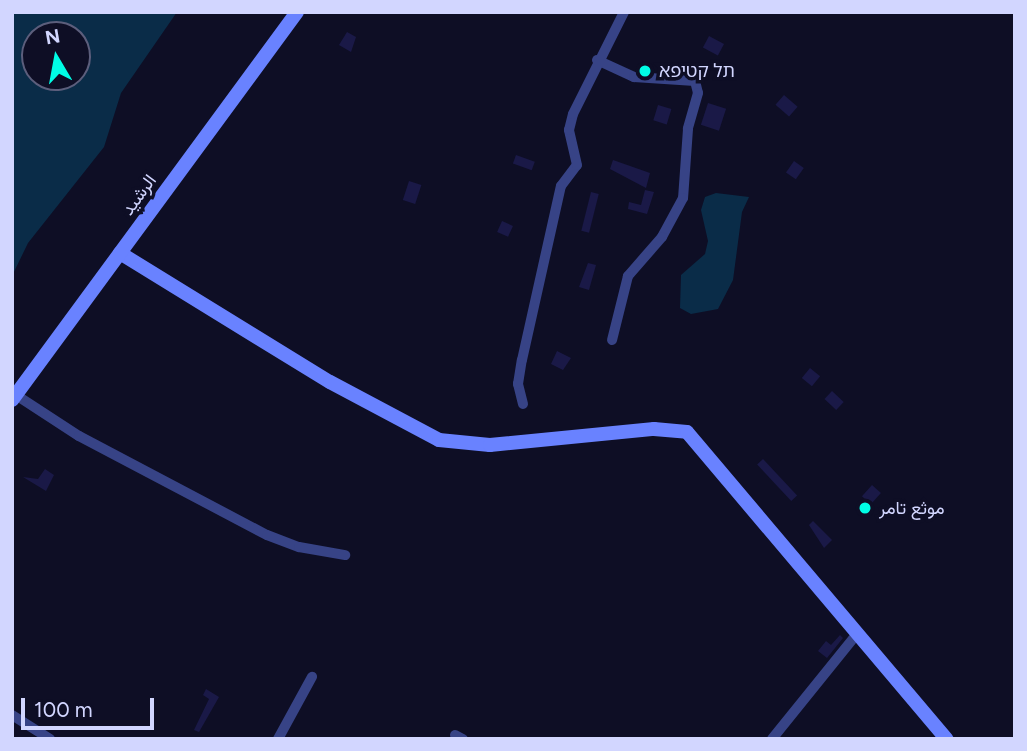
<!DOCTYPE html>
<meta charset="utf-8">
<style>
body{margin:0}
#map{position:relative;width:1027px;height:751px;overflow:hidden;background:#0e0e25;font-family:Figtree,Vazirmatn,"Noto Sans Hebrew",sans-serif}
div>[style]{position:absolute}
.water>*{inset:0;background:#0a2c48}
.building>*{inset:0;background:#1a1947;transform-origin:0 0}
.street>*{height:10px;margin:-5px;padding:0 5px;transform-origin:5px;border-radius:5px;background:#374386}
.secondary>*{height:14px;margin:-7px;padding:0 7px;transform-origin:7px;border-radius:7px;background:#6982ff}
.dots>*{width:19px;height:19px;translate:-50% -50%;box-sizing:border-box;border:4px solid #0e0e25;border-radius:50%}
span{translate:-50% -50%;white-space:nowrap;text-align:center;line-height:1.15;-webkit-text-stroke:7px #0e0e25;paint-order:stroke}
.poi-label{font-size:18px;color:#d2d6ff}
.left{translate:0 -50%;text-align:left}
.street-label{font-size:18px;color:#d2d6ff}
.frame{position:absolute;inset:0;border:14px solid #d2d6ff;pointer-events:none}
.north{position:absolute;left:21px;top:21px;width:70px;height:70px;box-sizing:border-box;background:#0e0e25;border:2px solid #5c5e7c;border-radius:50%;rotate:350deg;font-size:19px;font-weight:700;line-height:28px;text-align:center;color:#d2d6ff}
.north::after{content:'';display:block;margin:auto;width:24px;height:32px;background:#00fde5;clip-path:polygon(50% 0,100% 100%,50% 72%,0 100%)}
.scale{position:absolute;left:21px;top:698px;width:133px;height:32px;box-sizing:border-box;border:4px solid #d2d6ff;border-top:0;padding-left:9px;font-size:21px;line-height:24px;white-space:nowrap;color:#d2d6ff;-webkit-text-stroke:5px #0e0e25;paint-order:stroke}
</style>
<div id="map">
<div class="water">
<i style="clip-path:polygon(evenodd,12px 12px,177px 12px,121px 93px,104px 147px,28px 243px,12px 276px,12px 12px,35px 35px,77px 35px,77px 77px,35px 77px,35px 35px)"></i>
<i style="clip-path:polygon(716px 193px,749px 197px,742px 212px,733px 280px,718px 309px,691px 314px,680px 308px,681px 275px,705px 254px,708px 241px,701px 210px,705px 197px)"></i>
</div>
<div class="building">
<i style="clip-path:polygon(347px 32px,356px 37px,351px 52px,339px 45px)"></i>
<i style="left:709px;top:36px;width:17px;height:13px;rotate:28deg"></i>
<i style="left:784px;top:95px;width:18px;height:13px;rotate:41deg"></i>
<i style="left:708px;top:103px;width:19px;height:23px;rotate:18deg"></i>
<i style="left:658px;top:105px;width:14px;height:16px;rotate:17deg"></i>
<i style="left:516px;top:155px;width:20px;height:9px;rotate:20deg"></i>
<i style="clip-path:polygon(613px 160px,650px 173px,646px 188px,610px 169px)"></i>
<i style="left:794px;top:161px;width:12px;height:14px;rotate:35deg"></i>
<i style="left:409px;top:181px;width:13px;height:20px;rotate:18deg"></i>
<i style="clip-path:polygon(645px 190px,654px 192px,647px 214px,628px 209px,629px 202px,641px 205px)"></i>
<i style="left:591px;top:192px;width:8px;height:40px;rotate:14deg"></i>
<i style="left:502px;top:221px;width:12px;height:12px;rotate:24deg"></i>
<i style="clip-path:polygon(588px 263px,596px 265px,589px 290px,579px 287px)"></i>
<i style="clip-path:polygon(557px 351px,571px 358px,563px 370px,551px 364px)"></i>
<i style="left:810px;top:368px;width:13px;height:13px;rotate:39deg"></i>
<i style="left:832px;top:391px;width:16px;height:11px;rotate:43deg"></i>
<i style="left:763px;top:459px;width:50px;height:8px;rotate:47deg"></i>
<i style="clip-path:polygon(45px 469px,54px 475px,46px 491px,23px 477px,38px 479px)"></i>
<i style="left:872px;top:485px;width:12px;height:15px;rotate:42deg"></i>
<i style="clip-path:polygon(813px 521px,832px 540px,824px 548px,809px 525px)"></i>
<i style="clip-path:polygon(840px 635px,843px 638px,827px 658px,818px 651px,826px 641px,831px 645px)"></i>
<i style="clip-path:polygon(206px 689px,219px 697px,199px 732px,194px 730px,209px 699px,203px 695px)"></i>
</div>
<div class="street">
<i style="left:597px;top:60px;width:41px;rotate:24.7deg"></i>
<i style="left:634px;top:77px;width:61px;rotate:3.8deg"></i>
<i style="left:695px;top:81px;width:12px;rotate:76deg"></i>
<i style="left:698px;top:93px;width:37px;rotate:106deg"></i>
<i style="left:688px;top:129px;width:69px;rotate:94.1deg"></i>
<i style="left:683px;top:198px;width:44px;rotate:118.3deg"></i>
<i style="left:662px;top:237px;width:52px;rotate:131.1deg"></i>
<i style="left:628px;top:276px;width:66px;rotate:104deg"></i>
<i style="left:16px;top:395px;width:75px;rotate:33.1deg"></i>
<i style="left:79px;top:436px;width:212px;rotate:27.8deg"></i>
<i style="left:267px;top:535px;width:34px;rotate:21deg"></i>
<i style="left:299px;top:547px;width:47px;rotate:9.9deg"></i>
<i style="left:523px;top:404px;width:21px;rotate:-104deg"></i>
<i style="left:518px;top:384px;width:24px;rotate:-81deg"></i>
<i style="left:522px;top:360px;width:178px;rotate:-77.4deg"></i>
<i style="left:561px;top:186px;width:26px;rotate:-53deg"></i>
<i style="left:577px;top:165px;width:36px;rotate:-103deg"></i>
<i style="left:569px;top:130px;width:16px;rotate:-76deg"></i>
<i style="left:573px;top:114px;width:114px;rotate:-63.4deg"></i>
<i style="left:12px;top:715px;width:45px;rotate:32.3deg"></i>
<i style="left:455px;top:735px;width:9px;rotate:27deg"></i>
<i style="left:278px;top:739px;width:71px;rotate:-61.3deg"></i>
<i style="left:772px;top:739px;width:132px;rotate:-51.1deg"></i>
</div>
<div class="secondary">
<i style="left:120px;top:253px;width:246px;rotate:31.6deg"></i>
<i style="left:330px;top:382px;width:123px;rotate:28deg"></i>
<i style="left:439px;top:440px;width:51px;rotate:5.6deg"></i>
<i style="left:490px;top:445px;width:165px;rotate:-5.6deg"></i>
<i style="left:654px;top:429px;width:33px;rotate:5deg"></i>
<i style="left:687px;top:432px;width:402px;rotate:49.8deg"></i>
<i style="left:12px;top:400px;width:481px;rotate:-53.7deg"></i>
</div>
<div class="dots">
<i style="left:645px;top:71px;background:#00fde5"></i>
<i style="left:865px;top:508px;background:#00fde5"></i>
</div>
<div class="poi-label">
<span class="left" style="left:659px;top:71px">תל קטיפא</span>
<span class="left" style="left:879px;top:508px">موثع تامر</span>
</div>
<div class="street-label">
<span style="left:139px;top:195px;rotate:-54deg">الرشيد</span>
</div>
<div class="frame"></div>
<div class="north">N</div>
<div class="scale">100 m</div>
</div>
